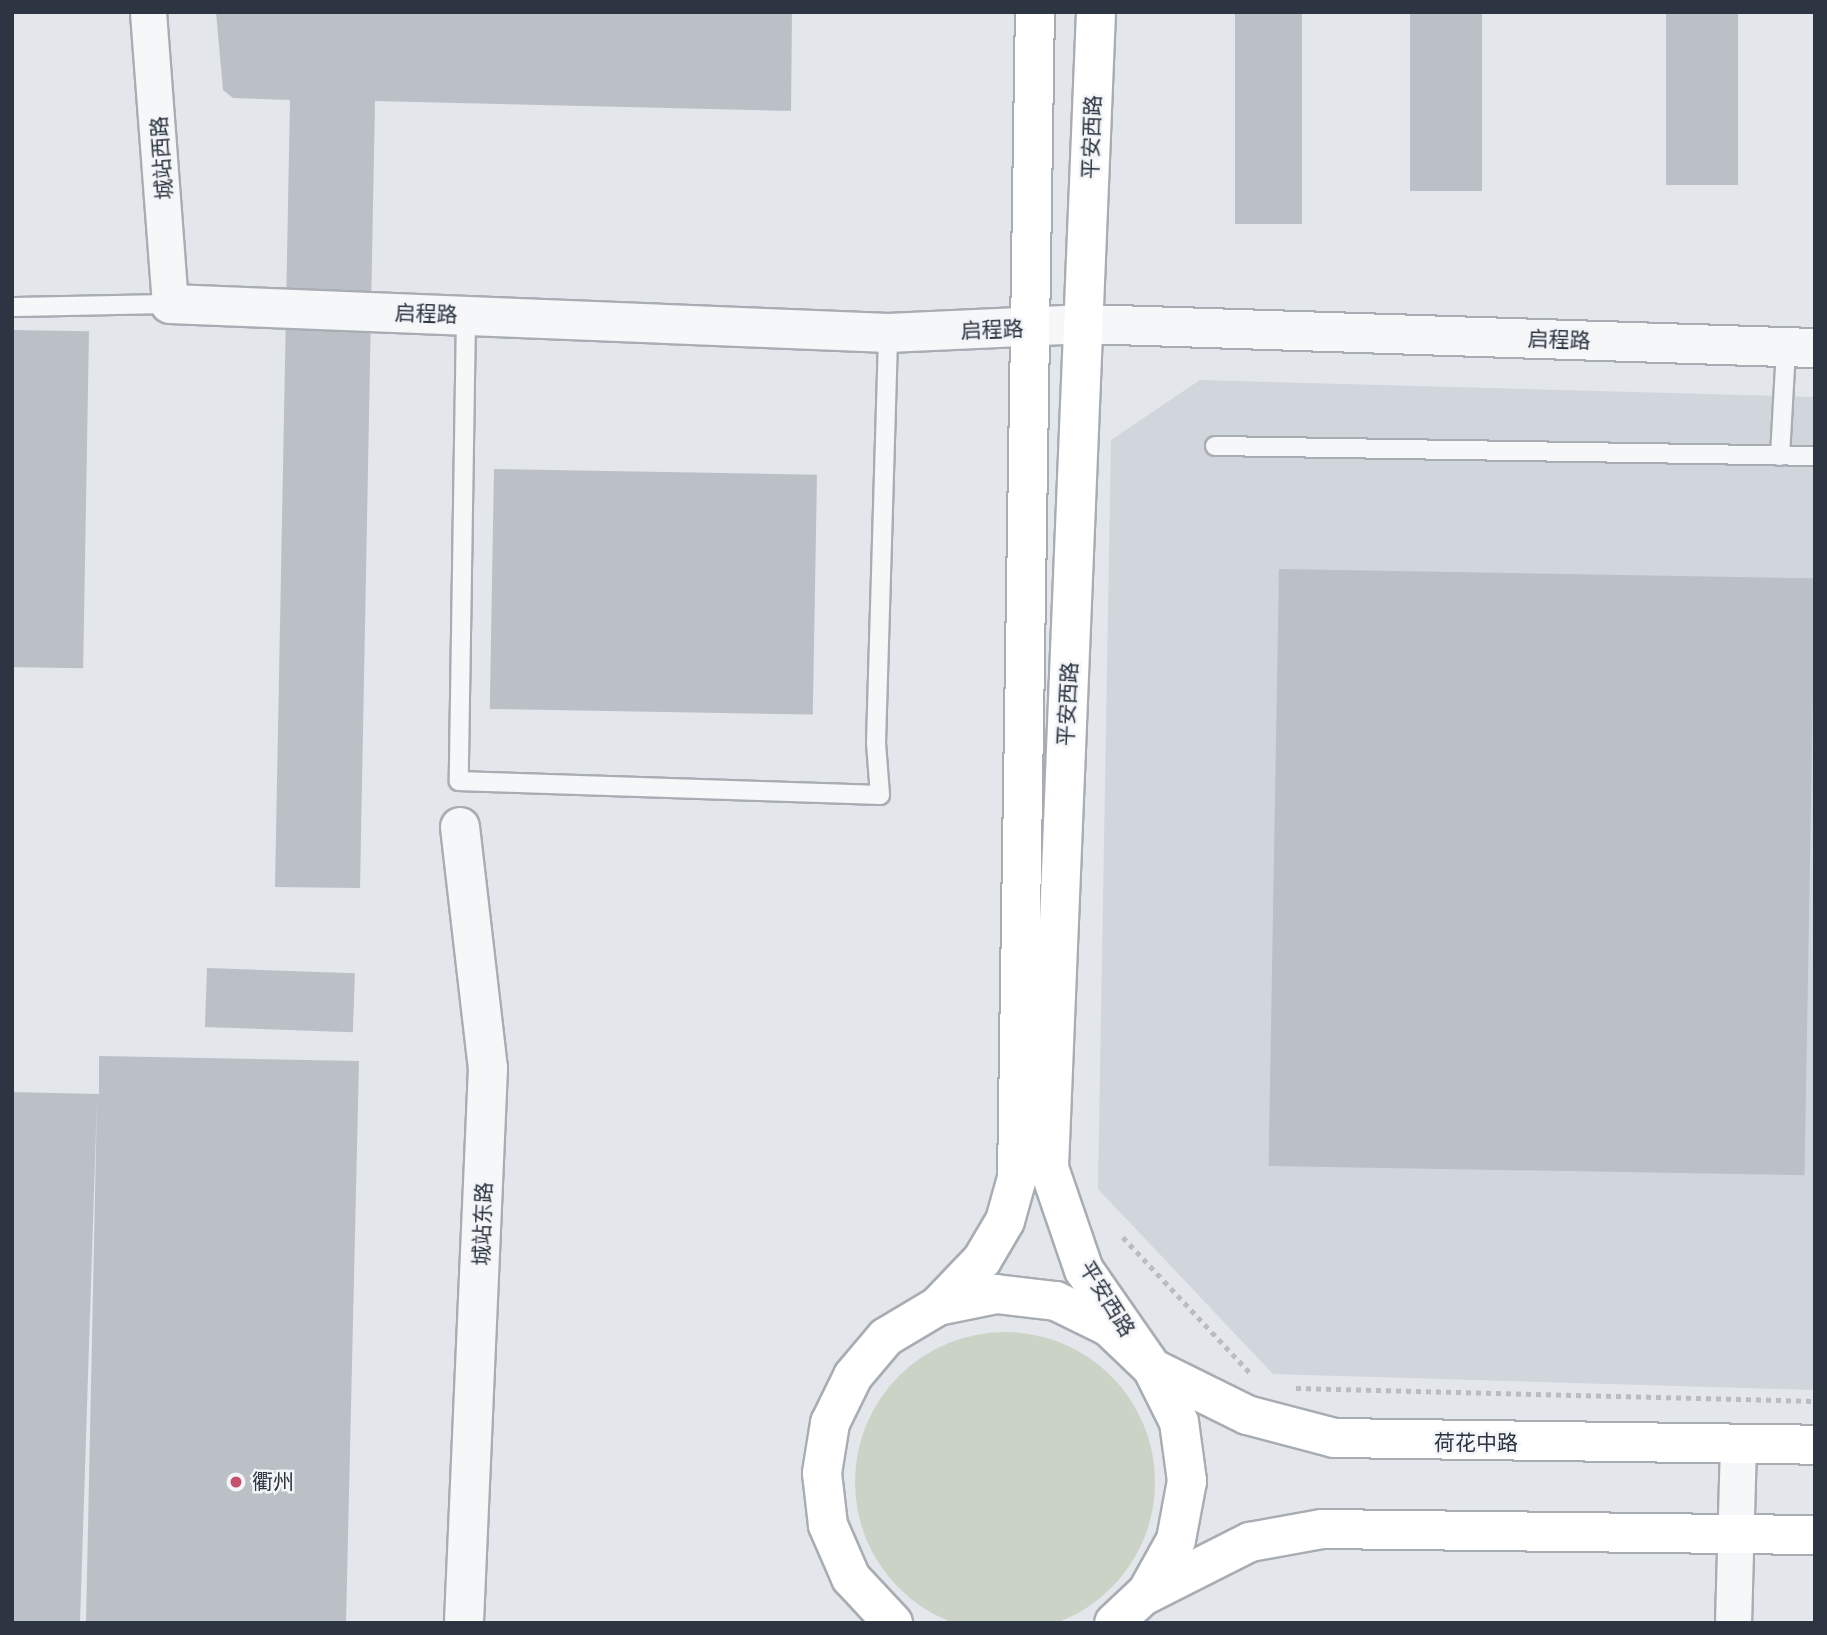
<!DOCTYPE html>
<meta charset="utf-8">
<style>
body{margin:0}
#map{position:relative;width:1827px;height:1635px;overflow:hidden;background:#e3e6ea;font-family:Karla,"Noto Sans SC",sans-serif}
div>[style]{position:absolute}
.built>*{inset:0;background:#d1d6dc}
.green>*{inset:0;background:#cad3c5}
.round{border-radius:50%}
.building>*{inset:0;background:#bbc0c7;transform-origin:0 0}
.path>*{height:4.5px;margin-top:-2.25px;transform-origin:0;background:repeating-linear-gradient(90deg,#b9bdc2 0 5px,transparent 0 10px)}
.roads{filter:drop-shadow(2px 0 #a8adb4) drop-shadow(-2px 0 #a8adb4) drop-shadow(0 2px #a8adb4) drop-shadow(0 -2px #a8adb4)}
.service>*{height:18px;margin:-9px;padding:0 9px;transform-origin:9px;border-radius:9px;background:#f6f7f9}
.minor>*{height:35px;margin:-17.5px;padding:0 17.5px;transform-origin:17.5px;border-radius:17.5px;background:#f6f7f9}
.tertiary>*{height:38px;margin:-19px;padding:0 19px;transform-origin:19px;border-radius:19px;background:#f6f7f9}
.secondary>*{height:38px;margin:-19px;padding:0 19px;transform-origin:19px;border-radius:19px;background:#fff}
.primary>*{height:38px;margin:-19px;padding:0 19px;transform-origin:19px;border-radius:19px;background:#fff}
.dots>*{width:19px;height:19px;translate:-50% -50%;box-sizing:border-box;border:4px solid #f3f5f8;border-radius:50%}
span{translate:-50% -50%;white-space:nowrap;text-align:center;line-height:1.15;-webkit-text-stroke:5px #f3f5f8;paint-order:stroke}
.street-label{font-size:21px;color:#2c3541}
.poi-label{font-size:21px;color:#2c3541}
.left{translate:0 -50%;text-align:left}
.frame{position:absolute;inset:0;border:14px solid #2c3541;pointer-events:none}
</style>
<div id="map">
<div class="built">
<i style="clip-path:polygon(1200px 380px,1815px 397px,1815px 1390px,1273px 1374px,1098px 1189px,1111px 440px)"></i>
</div>
<div class="green">
<i class="round" style="left:855px;top:1332px;width:300px;height:300px"></i>
</div>
<div class="building">
<i style="clip-path:polygon(216px 12px,792px 12px,791px 111px,375px 101px,360px 888px,275px 887px,290px 100px,233px 98px,223px 90px)"></i>
<i style="left:1235px;top:12px;width:67px;height:212px"></i>
<i style="left:1410px;top:12px;width:72px;height:179px"></i>
<i style="left:1666px;top:12px;width:72px;height:173px"></i>
<i style="left:12px;top:330px;width:77px;height:337px;rotate:1deg"></i>
<i style="left:494px;top:469px;width:323px;height:240px;rotate:1deg"></i>
<i style="left:1279px;top:569px;width:536px;height:597px;rotate:1deg"></i>
<i style="left:207px;top:968px;width:148px;height:59px;rotate:2deg"></i>
<i style="clip-path:polygon(99px 1056px,359px 1061px,346px 1623px,86px 1623px,97px 1099px,80px 1623px,12px 1623px,12px 1092px,99px 1094px)"></i>
</div>
<div class="path">
<i style="left:1123px;top:1237px;width:187px;rotate:46.9deg"></i>
<i style="left:1296px;top:1388px;width:519px;rotate:1.43deg"></i>
</div>
<div class="roads">
<div class="service">
<i style="left:12px;top:307px;width:158px;rotate:-1.1deg"></i>
<i style="left:466px;top:316px;width:465px;rotate:90.9deg"></i>
<i style="left:459px;top:781px;width:421px;rotate:1.9deg"></i>
<i style="left:880px;top:795px;width:52px;rotate:-94.4deg"></i>
<i style="left:876px;top:743px;width:410px;rotate:-88.3deg"></i>
<i style="left:1215px;top:446px;width:600px;rotate:0.95deg"></i>
<i style="left:1780px;top:456px;width:109px;rotate:-86.8deg"></i>
</div>
<div class="minor">
<i style="left:148px;top:12px;width:293px;rotate:85.7deg"></i>
<i style="left:1733px;top:1623px;width:178px;rotate:-88.4deg"></i>
</div>
<div class="tertiary">
<i style="left:170px;top:304px;width:719px;rotate:2.31deg"></i>
<i style="left:888px;top:333px;width:198px;rotate:-2.6deg"></i>
<i style="left:1086px;top:324px;width:729px;rotate:1.89deg"></i>
<i style="left:460px;top:827px;width:243px;rotate:83.4deg"></i>
<i style="left:488px;top:1068px;width:556px;rotate:92.48deg"></i>
</div>
<div class="secondary">
<i style="left:1152px;top:1368px;width:106px;rotate:26.3deg"></i>
<i style="left:1247px;top:1415px;width:90px;rotate:14.8deg"></i>
<i style="left:1334px;top:1438px;width:481px;rotate:0.8deg"></i>
<i style="left:1145px;top:1595px;width:118px;rotate:-26.8deg"></i>
<i style="left:1250px;top:1542px;width:73px;rotate:-10.2deg"></i>
<i style="left:1322px;top:1529px;width:493px;rotate:0.7deg"></i>
<i style="left:893px;top:1623px;width:62px;rotate:-133deg"></i>
<i style="left:851px;top:1578px;width:58px;rotate:-113.5deg"></i>
<i style="left:828px;top:1525px;width:52px;rotate:-96.6deg"></i>
<i style="left:822px;top:1473px;width:51px;rotate:-80.9deg"></i>
<i style="left:830px;top:1423px;width:52px;rotate:-63.9deg"></i>
<i style="left:853px;top:1376px;width:51px;rotate:-49.8deg"></i>
<i style="left:886px;top:1337px;width:61px;rotate:-30.8deg"></i>
<i style="left:938px;top:1306px;width:59px;rotate:-11.7deg"></i>
<i style="left:996px;top:1294px;width:60px;rotate:6.7deg"></i>
<i style="left:1056px;top:1301px;width:59px;rotate:26.1deg"></i>
<i style="left:1109px;top:1327px;width:59px;rotate:43.6deg"></i>
<i style="left:1152px;top:1368px;width:60px;rotate:63.4deg"></i>
<i style="left:1179px;top:1422px;width:60px;rotate:82.3deg"></i>
<i style="left:1187px;top:1481px;width:60px;rotate:100.6deg"></i>
<i style="left:1176px;top:1540px;width:60px;rotate:119.1deg"></i>
<i style="left:1147px;top:1592px;width:45px;rotate:136.8deg"></i>
</div>
<div class="primary">
<i style="left:1096px;top:12px;width:1157px;rotate:92.33deg"></i>
<i style="left:1049px;top:1168px;width:108px;rotate:71.1deg"></i>
<i style="left:1084px;top:1270px;width:119px;rotate:55.2deg"></i>
<i style="left:938px;top:1306px;width:64px;rotate:-46.3deg"></i>
<i style="left:982px;top:1260px;width:45px;rotate:-59.5deg"></i>
<i style="left:1005px;top:1221px;width:45px;rotate:-74.4deg"></i>
<i style="left:1017px;top:1178px;width:1166px;rotate:-89.12deg"></i>
</div>
</div>
<div class="dots">
<i style="left:236px;top:1482px;background:#c5526c"></i>
</div>
<div class="street-label">
<span style="left:1092px;top:137px;rotate:-88deg">平安西路</span>
<span style="left:162px;top:158px;rotate:-94deg">城站西路</span>
<span style="left:426px;top:314px;rotate:2deg">启程路</span>
<span style="left:992px;top:330px;rotate:-2deg">启程路</span>
<span style="left:1559px;top:340px;rotate:2deg">启程路</span>
<span style="left:1068px;top:704px;rotate:-87deg">平安西路</span>
<span style="left:483px;top:1224px;rotate:-88deg">城站东路</span>
<span style="left:1107px;top:1299px;rotate:58deg">平安西路</span>
<span style="left:1476px;top:1443px">荷花中路</span>
</div>
<div class="poi-label">
<span class="left" style="left:252px;top:1482px">衢州</span>
</div>
<div class="frame"></div>
</div>
